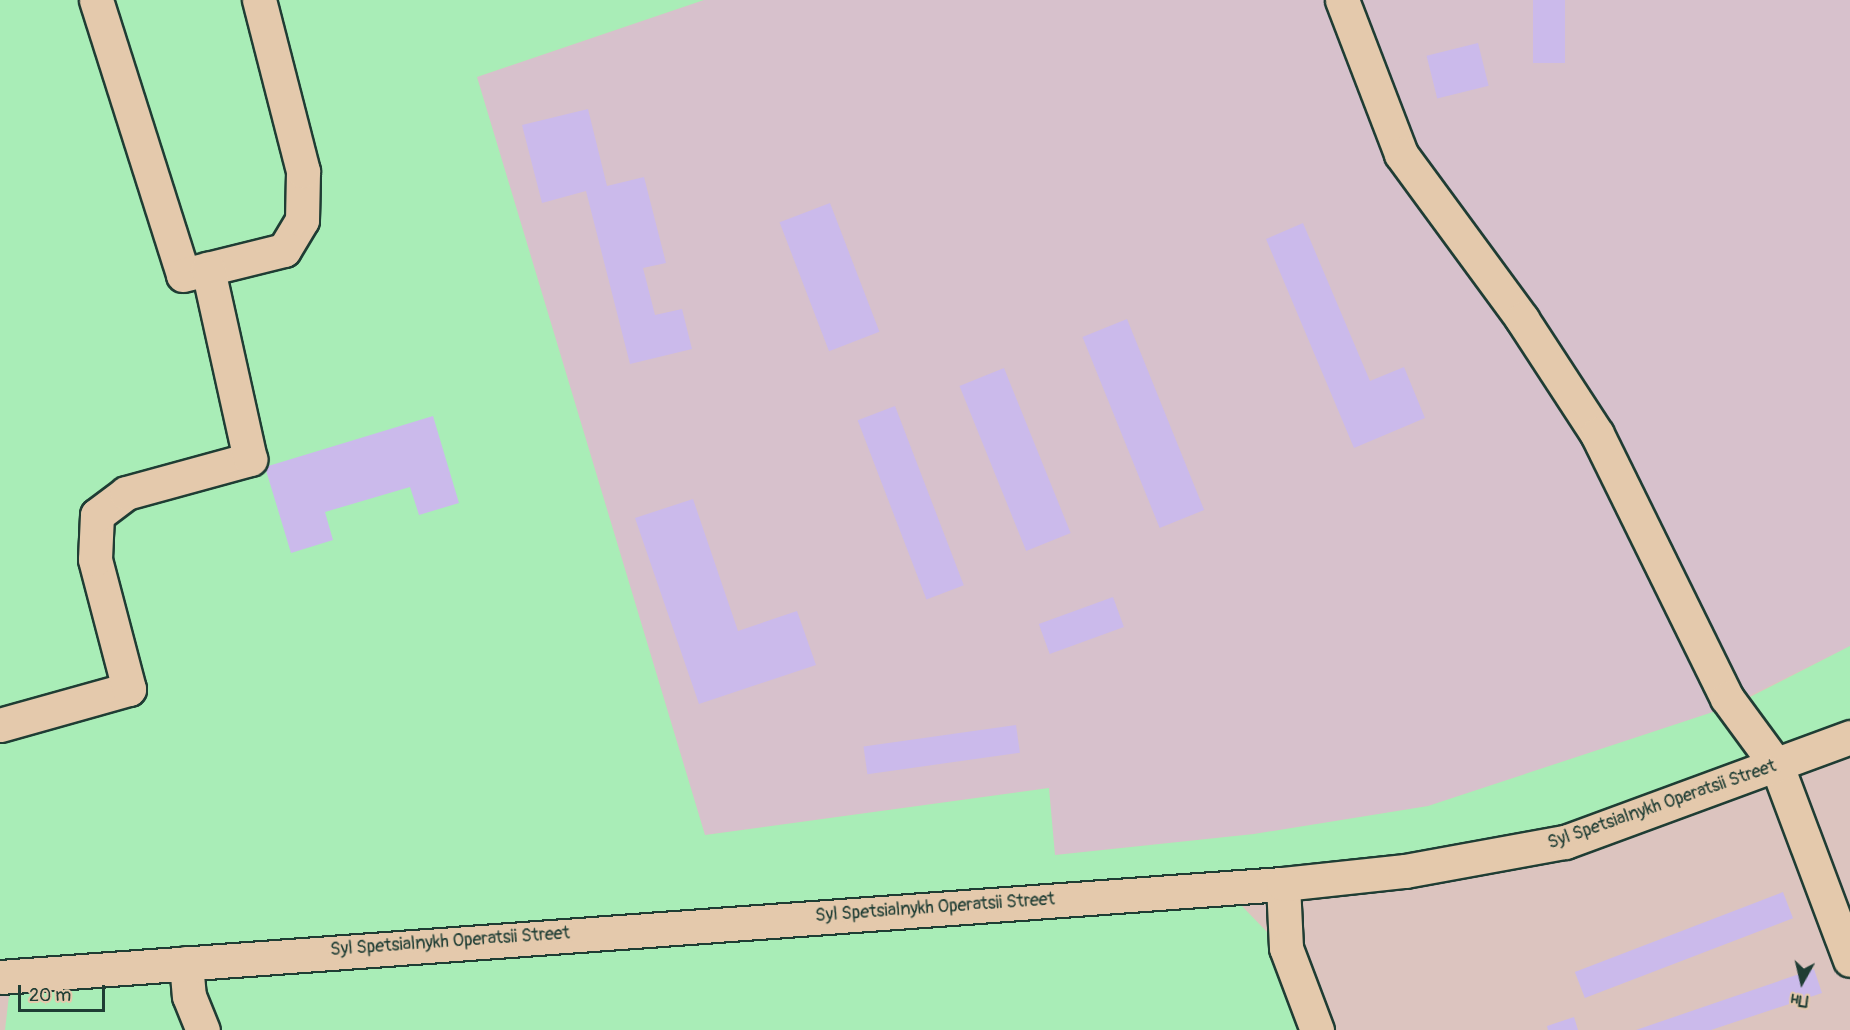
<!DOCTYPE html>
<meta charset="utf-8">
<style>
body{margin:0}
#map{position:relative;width:1850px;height:1030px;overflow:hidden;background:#dcc4bf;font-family:Pangolin,sans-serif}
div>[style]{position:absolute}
.built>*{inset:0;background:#d7c1cc}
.green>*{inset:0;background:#a9edb7}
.building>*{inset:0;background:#cbbaeb;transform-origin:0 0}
.roads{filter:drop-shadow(2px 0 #1f3d34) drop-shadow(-2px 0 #1f3d34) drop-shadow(0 2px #1f3d34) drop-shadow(0 -2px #1f3d34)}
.minor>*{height:33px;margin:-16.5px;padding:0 16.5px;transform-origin:16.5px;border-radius:16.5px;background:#e4c9ac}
span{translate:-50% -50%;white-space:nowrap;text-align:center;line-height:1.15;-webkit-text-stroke:6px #e4c9ac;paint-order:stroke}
.street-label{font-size:18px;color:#1f3d34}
.north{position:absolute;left:1772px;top:952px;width:60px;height:60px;-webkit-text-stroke:4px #e4c9ac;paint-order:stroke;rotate:188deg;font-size:16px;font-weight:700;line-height:24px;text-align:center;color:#1f3d34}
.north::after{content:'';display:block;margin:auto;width:21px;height:27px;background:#1f3d34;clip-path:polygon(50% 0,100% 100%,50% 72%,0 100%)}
.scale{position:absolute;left:18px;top:985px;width:87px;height:27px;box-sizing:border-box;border:3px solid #1f3d34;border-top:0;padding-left:8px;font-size:18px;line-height:21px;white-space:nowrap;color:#1f3d34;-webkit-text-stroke:4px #e4c9ac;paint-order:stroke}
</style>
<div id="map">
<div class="built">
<i style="clip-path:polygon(704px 0,1850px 0,1850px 646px,1722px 709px,1428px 806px,1254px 834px,1055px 855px,1049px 788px,705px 835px,477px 77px)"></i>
</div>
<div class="green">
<i style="clip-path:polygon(0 0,704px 0,477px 77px,705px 835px,1049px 788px,1055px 855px,1254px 834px,1428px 806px,1722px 709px,1755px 764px,1562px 831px,1402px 862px,1265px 875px,603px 917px,0 977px)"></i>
<i style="clip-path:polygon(1850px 646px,1850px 722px,1779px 751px,1742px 701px)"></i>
<i style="clip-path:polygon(1240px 904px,1267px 932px,1303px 1030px,5px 1030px,10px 987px)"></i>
</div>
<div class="building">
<i style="left:1533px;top:0;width:32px;height:63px"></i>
<i style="left:1478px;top:43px;width:44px;height:53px;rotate:76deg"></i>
<i style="clip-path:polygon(588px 109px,607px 186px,644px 177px,666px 263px,643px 268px,655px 315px,682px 309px,692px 349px,630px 364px,586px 191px,542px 203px,522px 125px)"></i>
<i style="left:830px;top:203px;width:138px;height:54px;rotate:69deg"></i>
<i style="clip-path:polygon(1303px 223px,1370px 381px,1404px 367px,1425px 418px,1354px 448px,1266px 239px)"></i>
<i style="left:1127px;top:319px;width:206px;height:48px;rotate:68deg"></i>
<i style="left:1004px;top:368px;width:178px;height:48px;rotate:68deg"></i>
<i style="left:895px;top:406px;width:192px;height:40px;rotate:69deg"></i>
<i style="clip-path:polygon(433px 416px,459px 503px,419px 515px,410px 487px,325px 512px,333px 540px,291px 553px,265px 467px)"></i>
<i style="clip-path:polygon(693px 499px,738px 631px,797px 611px,816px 665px,699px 704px,635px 518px)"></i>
<i style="left:1113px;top:597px;width:32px;height:79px;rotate:70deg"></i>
<i style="left:1016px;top:725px;width:28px;height:154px;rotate:82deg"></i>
<i style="left:1783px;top:892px;width:28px;height:223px;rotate:69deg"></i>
<i style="clip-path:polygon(1814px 969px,1822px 993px,1711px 1030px,1636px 1030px)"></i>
<i style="clip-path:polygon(1574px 1017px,1578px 1030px,1548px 1030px,1547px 1026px)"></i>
</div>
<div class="roads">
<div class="minor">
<i style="left:96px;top:0;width:288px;rotate:72.4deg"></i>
<i style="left:183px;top:275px;width:104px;rotate:-13.9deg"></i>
<i style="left:284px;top:250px;width:35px;rotate:-59deg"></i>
<i style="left:302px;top:220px;width:49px;rotate:-88.8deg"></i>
<i style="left:303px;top:171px;width:177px;rotate:-104.4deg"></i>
<i style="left:1342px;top:0;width:165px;rotate:69deg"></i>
<i style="left:1401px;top:154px;width:205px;rotate:53.7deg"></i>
<i style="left:1522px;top:319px;width:137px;rotate:56.9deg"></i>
<i style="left:1597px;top:434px;width:294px;rotate:63.8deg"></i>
<i style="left:1727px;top:698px;width:84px;rotate:53.7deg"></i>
<i style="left:1777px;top:766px;width:207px;rotate:69.4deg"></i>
<i style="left:0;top:725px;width:134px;rotate:-15.6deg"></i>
<i style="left:129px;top:689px;width:134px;rotate:-104.7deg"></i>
<i style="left:95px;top:559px;width:44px;rotate:-87.4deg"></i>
<i style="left:97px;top:515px;width:36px;rotate:-37deg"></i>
<i style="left:126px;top:493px;width:129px;rotate:-15.3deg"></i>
<i style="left:250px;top:459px;width:195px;rotate:-102.5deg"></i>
<i style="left:1283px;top:884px;width:64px;rotate:87.3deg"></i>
<i style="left:1286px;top:948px;width:88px;rotate:69.3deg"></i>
<i style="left:186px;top:963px;width:33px;rotate:85deg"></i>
<i style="left:189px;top:996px;width:37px;rotate:68deg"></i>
<i style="left:0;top:977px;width:1286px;rotate:-4.15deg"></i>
<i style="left:1283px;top:884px;width:123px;rotate:-6.1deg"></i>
<i style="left:1405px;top:871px;width:163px;rotate:-10.3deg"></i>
<i style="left:1565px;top:842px;width:304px;rotate:-20.2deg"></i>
</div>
</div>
<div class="street-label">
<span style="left:1662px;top:805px;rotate:-19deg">Syl Spetsialnykh Operatsii Street</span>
<span style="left:935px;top:908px;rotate:-4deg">Syl Spetsialnykh Operatsii Street</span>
<span style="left:450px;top:942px;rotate:-4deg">Syl Spetsialnykh Operatsii Street</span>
</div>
<div class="north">Пн</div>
<div class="scale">20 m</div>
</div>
